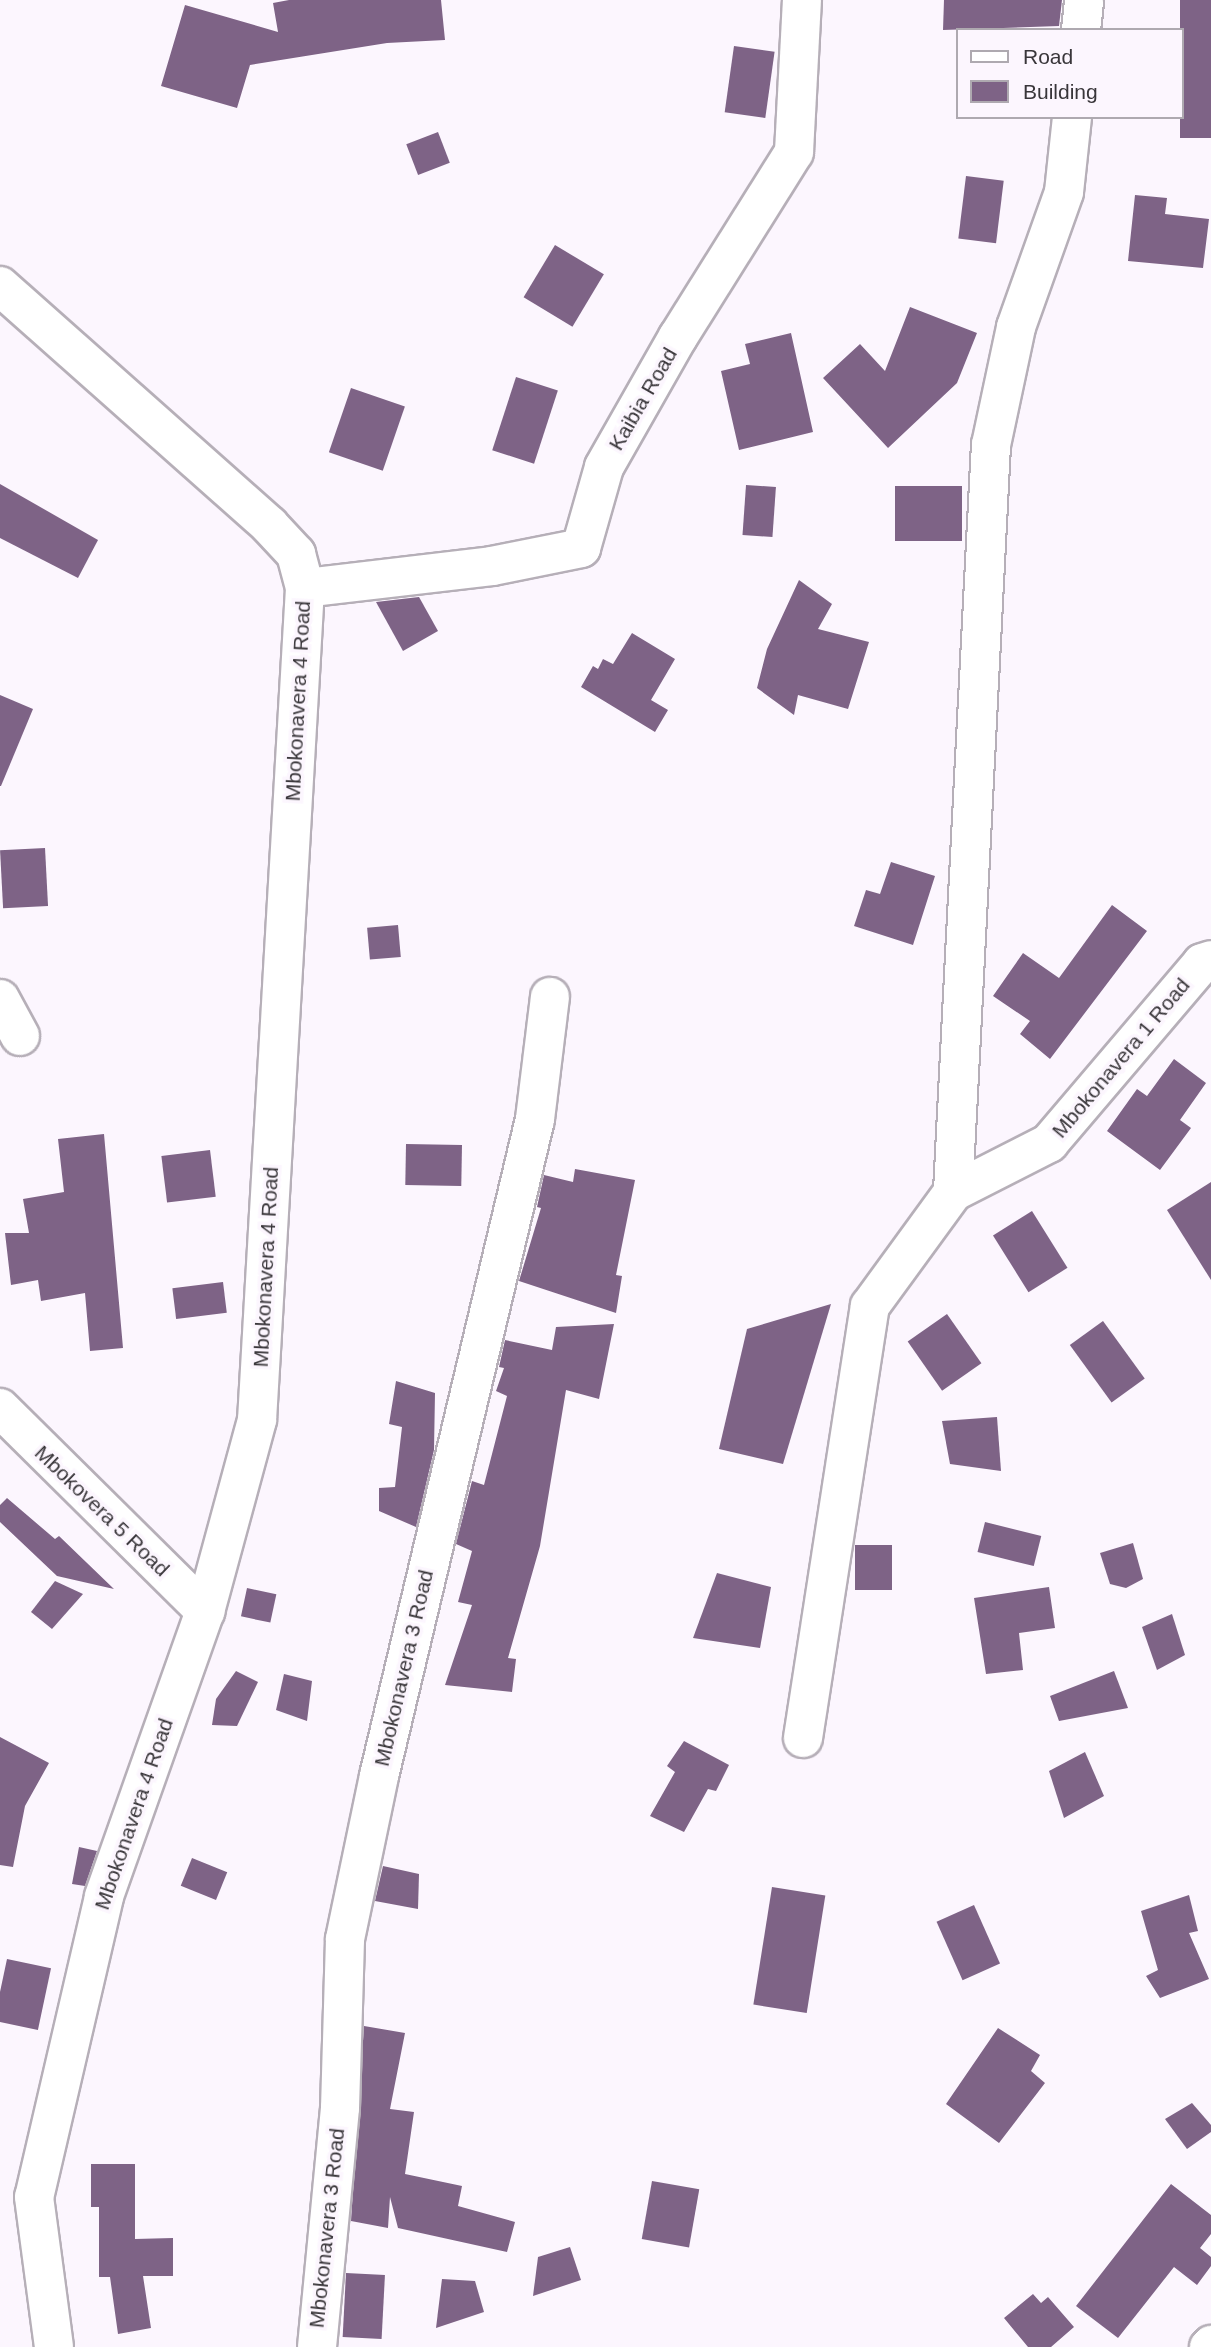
<!DOCTYPE html>
<style>
body{margin:0}
#map{position:relative;width:1211px;height:2347px;overflow:hidden;background:#fcf6fe;font-family:Arial,sans-serif}
div>[style]{position:absolute}
.building>*{inset:0;background:#7e6386;transform-origin:0 0}
.roads{filter:drop-shadow(2px 0 #b6afb8) drop-shadow(-2px 0 #b6afb8) drop-shadow(0 2px #b6afb8) drop-shadow(0 -2px #b6afb8)}
.street>*{height:38px;margin:-19px;padding:0 19px;transform-origin:19px;border-radius:19px;background:#fff}
.secondary>*{height:38px;margin:-19px;padding:0 19px;transform-origin:19px;border-radius:19px;background:#fff}
span{translate:-50% -50%;white-space:nowrap;text-align:center;line-height:1.15;-webkit-text-stroke:7px #fcf6fe;paint-order:stroke}
.street-label{font-size:21px;color:#39363a}
.legend{position:absolute;left:956px;top:28px;width:228px;height:91px;box-sizing:border-box;background:#fcf6fe;border:2px solid #aea9b0;margin:0;padding:9px 12px;list-style:none;font-size:21px;color:#39363a}
.legend li{display:flex;align-items:center;gap:14px;height:35px}
.legend b{width:35px;border:2px solid #aea9b0}
</style>
<div id="map">
<div class="building">
<i style="clip-path:polygon(289px 0,441px 0,445px 40px,387px 43px,250px 65px,237px 108px,161px 86px,185px 5px,278px 32px,273px 3px)"></i>
<i style="clip-path:polygon(944px 0,1062px 0,1059px 26px,943px 30px)"></i>
<i style="left:1211px;top:0;width:138px;height:31px;rotate:90deg"></i>
<i style="left:734px;top:46px;width:41px;height:67px;rotate:8deg"></i>
<i style="left:438px;top:132px;width:33px;height:34px;rotate:69deg"></i>
<i style="left:966px;top:176px;width:38px;height:63px;rotate:7deg"></i>
<i style="clip-path:polygon(1135px 195px,1167px 198px,1165px 214px,1209px 219px,1203px 268px,1128px 261px)"></i>
<i style="left:555px;top:245px;width:57px;height:61px;rotate:31deg"></i>
<i style="clip-path:polygon(910px 307px,977px 333px,957px 383px,888px 448px,823px 378px,860px 344px,885px 371px)"></i>
<i style="clip-path:polygon(791px 333px,813px 432px,739px 450px,721px 371px,750px 364px,745px 344px)"></i>
<i style="left:516px;top:377px;width:44px;height:77px;rotate:18deg"></i>
<i style="left:351px;top:388px;width:57px;height:68px;rotate:19deg"></i>
<i style="clip-path:polygon(0 484px,98px 540px,78px 578px,0 538px)"></i>
<i style="left:746px;top:485px;width:30px;height:50px;rotate:4deg"></i>
<i style="left:962px;top:486px;width:55px;height:67px;rotate:90deg"></i>
<i style="clip-path:polygon(799px 580px,832px 604px,818px 629px,869px 642px,848px 709px,798px 695px,794px 715px,757px 688px,767px 649px)"></i>
<i style="clip-path:polygon(419px 597px,438px 631px,403px 651px,376px 602px)"></i>
<i style="clip-path:polygon(632px 633px,675px 659px,651px 700px,668px 710px,655px 732px,581px 687px,593px 666px,598px 669px,603px 659px,613px 664px)"></i>
<i style="clip-path:polygon(0 695px,33px 709px,1px 786px,0 786px)"></i>
<i style="left:45px;top:848px;width:58px;height:45px;rotate:87deg"></i>
<i style="clip-path:polygon(891px 862px,935px 876px,913px 945px,854px 926px,866px 890px,880px 894px)"></i>
<i style="clip-path:polygon(1112px 905px,1147px 931px,1050px 1059px,1020px 1034px,1030px 1021px,993px 996px,1023px 953px,1059px 978px)"></i>
<i style="left:398px;top:925px;width:32px;height:31px;rotate:85deg"></i>
<i style="clip-path:polygon(1174px 1059px,1206px 1083px,1180px 1120px,1191px 1128px,1160px 1170px,1107px 1131px,1137px 1089px,1147px 1096px)"></i>
<i style="clip-path:polygon(104px 1134px,123px 1348px,90px 1351px,85px 1293px,41px 1301px,38px 1280px,11px 1285px,5px 1233px,29px 1233px,23px 1199px,64px 1192px,58px 1139px)"></i>
<i style="left:406px;top:1144px;width:56px;height:41px;rotate:1deg"></i>
<i style="left:210px;top:1150px;width:47px;height:49px;rotate:83deg"></i>
<i style="clip-path:polygon(575px 1169px,635px 1180px,616px 1275px,622px 1276px,616px 1313px,519px 1281px,541px 1208px,537px 1207px,544px 1175px,573px 1182px)"></i>
<i style="clip-path:polygon(1211px 1182px,1211px 1280px,1167px 1210px)"></i>
<i style="left:1032px;top:1211px;width:67px;height:46px;rotate:58deg"></i>
<i style="left:223px;top:1282px;width:31px;height:51px;rotate:83deg"></i>
<i style="clip-path:polygon(831px 1304px,783px 1464px,719px 1449px,747px 1329px)"></i>
<i style="left:947px;top:1314px;width:60px;height:48px;rotate:55deg"></i>
<i style="left:1103px;top:1321px;width:71px;height:41px;rotate:54deg"></i>
<i style="clip-path:polygon(614px 1324px,599px 1399px,566px 1390px,540px 1546px,508px 1658px,516px 1659px,512px 1692px,445px 1685px,472px 1605px,458px 1602px,472px 1551px,456px 1544px,472px 1481px,484px 1485px,507px 1396px,496px 1391px,504px 1368px,499px 1367px,505px 1340px,552px 1350px,556px 1327px)"></i>
<i style="clip-path:polygon(396px 1381px,435px 1393px,434px 1450px,416px 1527px,379px 1511px,379px 1488px,395px 1487px,402px 1427px,389px 1424px)"></i>
<i style="clip-path:polygon(997px 1417px,1001px 1471px,950px 1464px,942px 1421px)"></i>
<i style="clip-path:polygon(7px 1498px,55px 1539px,59px 1536px,114px 1589px,57px 1576px,0 1522px,0 1505px)"></i>
<i style="left:985px;top:1522px;width:58px;height:31px;rotate:14deg"></i>
<i style="clip-path:polygon(1133px 1543px,1143px 1579px,1126px 1588px,1110px 1584px,1100px 1553px)"></i>
<i style="left:855px;top:1545px;width:37px;height:45px"></i>
<i style="clip-path:polygon(717px 1573px,771px 1587px,760px 1648px,693px 1638px)"></i>
<i style="clip-path:polygon(55px 1581px,83px 1594px,52px 1629px,31px 1612px)"></i>
<i style="clip-path:polygon(1049px 1587px,1055px 1628px,1019px 1633px,1023px 1670px,986px 1674px,974px 1598px)"></i>
<i style="left:247px;top:1588px;width:30px;height:29px;rotate:12deg"></i>
<i style="clip-path:polygon(1172px 1614px,1185px 1655px,1157px 1670px,1142px 1627px)"></i>
<i style="clip-path:polygon(236px 1671px,258px 1682px,237px 1726px,212px 1725px,216px 1699px)"></i>
<i style="clip-path:polygon(1114px 1671px,1128px 1708px,1059px 1721px,1050px 1696px)"></i>
<i style="clip-path:polygon(284px 1674px,312px 1681px,307px 1721px,276px 1710px)"></i>
<i style="clip-path:polygon(0 1737px,49px 1763px,25px 1806px,13px 1867px,0 1865px)"></i>
<i style="clip-path:polygon(684px 1741px,729px 1765px,716px 1791px,708px 1789px,684px 1832px,650px 1816px,675px 1772px,667px 1766px)"></i>
<i style="clip-path:polygon(1085px 1752px,1104px 1796px,1064px 1818px,1049px 1771px)"></i>
<i style="clip-path:polygon(79px 1847px,97px 1851px,85px 1886px,72px 1884px)"></i>
<i style="left:192px;top:1858px;width:38px;height:30px;rotate:22deg"></i>
<i style="clip-path:polygon(383px 1866px,419px 1874px,418px 1909px,375px 1901px)"></i>
<i style="left:772px;top:1887px;width:54px;height:119px;rotate:9deg"></i>
<i style="clip-path:polygon(1189px 1895px,1198px 1931px,1189px 1933px,1209px 1979px,1160px 1998px,1146px 1976px,1158px 1970px,1141px 1911px)"></i>
<i style="left:974px;top:1905px;width:64px;height:41px;rotate:66deg"></i>
<i style="left:7px;top:1959px;width:45px;height:63px;rotate:12deg"></i>
<i style="clip-path:polygon(364px 2026px,405px 2033px,390px 2109px,414px 2112px,405px 2174px,462px 2186px,458px 2206px,515px 2222px,507px 2252px,398px 2228px,390px 2197px,388px 2228px,351px 2221px)"></i>
<i style="clip-path:polygon(998px 2028px,1040px 2055px,1031px 2071px,1045px 2083px,999px 2143px,946px 2104px)"></i>
<i style="clip-path:polygon(1192px 2103px,1211px 2125px,1211px 2132px,1187px 2149px,1165px 2119px)"></i>
<i style="clip-path:polygon(91px 2164px,135px 2164px,135px 2239px,173px 2238px,173px 2276px,143px 2276px,151px 2328px,118px 2334px,110px 2277px,99px 2277px,99px 2207px,91px 2207px)"></i>
<i style="left:652px;top:2181px;width:48px;height:59px;rotate:10deg"></i>
<i style="clip-path:polygon(1171px 2184px,1211px 2215px,1211px 2234px,1200px 2248px,1211px 2257px,1211px 2266px,1197px 2285px,1174px 2267px,1118px 2338px,1076px 2306px)"></i>
<i style="clip-path:polygon(570px 2247px,581px 2280px,533px 2296px,538px 2257px)"></i>
<i style="left:346px;top:2273px;width:39px;height:64px;rotate:3deg"></i>
<i style="clip-path:polygon(442px 2279px,475px 2281px,484px 2312px,436px 2328px)"></i>
<i style="clip-path:polygon(1033px 2294px,1041px 2303px,1048px 2297px,1074px 2327px,1051px 2347px,1028px 2347px,1004px 2318px)"></i>
</div>
<div class="roads">
<div class="street">
<i style="left:1081px;top:30px;width:30px;rotate:-84deg"></i>
<i style="left:305px;top:588px;width:188px;rotate:-6.7deg"></i>
<i style="left:492px;top:566px;width:91px;rotate:-11.4deg"></i>
<i style="left:581px;top:548px;width:84px;rotate:-74.1deg"></i>
<i style="left:604px;top:467px;width:150px;rotate:-60.4deg"></i>
<i style="left:678px;top:337px;width:218px;rotate:-57.9deg"></i>
<i style="left:794px;top:152px;width:152px;rotate:-87deg"></i>
<i style="left:0;top:999px;width:42px;rotate:61.6deg"></i>
<i style="left:953px;top:1192px;width:108px;rotate:-27deg"></i>
<i style="left:1049px;top:1143px;width:236px;rotate:-49.6deg"></i>
<i style="left:1202px;top:963px;width:9px;rotate:-18deg"></i>
<i style="left:0;top:1408px;width:289px;rotate:44.7deg"></i>
<i style="left:803px;top:1738px;width:437px;rotate:-81.2deg"></i>
<i style="left:870px;top:1306px;width:141px;rotate:-53.9deg"></i>
<i style="left:953px;top:1192px;width:748px;rotate:-87.09deg"></i>
<i style="left:991px;top:445px;width:121px;rotate:-78deg"></i>
<i style="left:1016px;top:327px;width:143px;rotate:-70.4deg"></i>
<i style="left:1064px;top:192px;width:75px;rotate:-83.9deg"></i>
<i style="left:317px;top:2347px;width:240px;rotate:-84.5deg"></i>
<i style="left:340px;top:2108px;width:169px;rotate:-88.3deg"></i>
<i style="left:345px;top:1939px;width:167px;rotate:-78.2deg"></i>
<i style="left:379px;top:1776px;width:675px;rotate:-76.64deg"></i>
<i style="left:535px;top:1119px;width:123px;rotate:-83deg"></i>
<i style="left:1209px;top:2347px;width:3px;rotate:-45deg"></i>
</div>
<div class="secondary">
<i style="left:0;top:286px;width:360px;rotate:41.6deg"></i>
<i style="left:269px;top:525px;width:40px;rotate:47deg"></i>
<i style="left:296px;top:554px;width:35px;rotate:75deg"></i>
<i style="left:305px;top:588px;width:833px;rotate:93.3deg"></i>
<i style="left:257px;top:1420px;width:198px;rotate:105.2deg"></i>
<i style="left:205px;top:1611px;width:303px;rotate:109.5deg"></i>
<i style="left:104px;top:1897px;width:308px;rotate:103.1deg"></i>
<i style="left:34px;top:2197px;width:151px;rotate:82.4deg"></i>
</div>
</div>
<div class="street-label">
<span style="left:643px;top:399px;rotate:-60deg">Kaibia Road</span>
<span style="left:298px;top:701px;rotate:-87deg">Mbokonavera 4 Road</span>
<span style="left:1121px;top:1058px;rotate:-50deg">Mbokonavera 1 Road</span>
<span style="left:266px;top:1267px;rotate:-87deg">Mbokonavera 4 Road</span>
<span style="left:102px;top:1511px;rotate:44deg">Mbokovera 5 Road</span>
<span style="left:404px;top:1668px;rotate:-77deg">Mbokonavera 3 Road</span>
<span style="left:134px;top:1814px;rotate:-71deg">Mbokonavera 4 Road</span>
<span style="left:327px;top:2228px;rotate:-84deg">Mbokonavera 3 Road</span>
</div>
<ul class="legend">
<li><b style="height:9px;background:#fff"></b>Road</li>
<li><b style="height:19px;background:#7e6386"></b>Building</li>
</ul>
</div>
